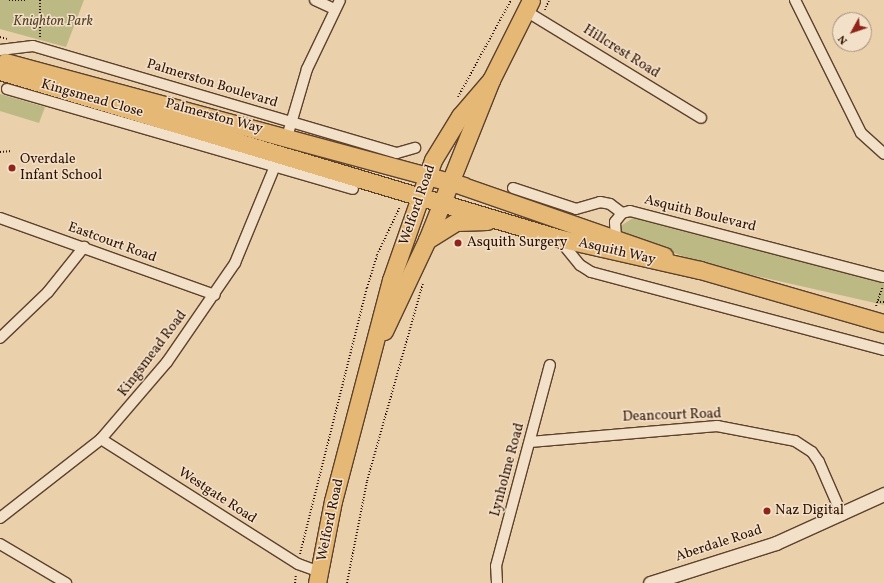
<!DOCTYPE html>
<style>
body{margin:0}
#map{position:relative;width:884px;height:583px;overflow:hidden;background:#ebd0ac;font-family:Vollkorn,serif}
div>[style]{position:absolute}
.green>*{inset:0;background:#bdb985}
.path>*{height:2px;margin-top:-1px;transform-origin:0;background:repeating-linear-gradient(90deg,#2e1100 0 1px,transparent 0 3px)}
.roads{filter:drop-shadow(1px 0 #5d412b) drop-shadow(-1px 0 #5d412b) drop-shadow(0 1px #5d412b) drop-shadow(0 -1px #5d412b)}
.minor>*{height:10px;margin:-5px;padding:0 5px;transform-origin:5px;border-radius:5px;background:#f2e0c9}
.tertiary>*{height:13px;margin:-6.5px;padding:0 6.5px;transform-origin:6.5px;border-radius:6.5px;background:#f2e0c9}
.primary>*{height:17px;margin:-8.5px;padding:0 8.5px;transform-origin:8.5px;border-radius:8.5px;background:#e6b876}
.trunk>*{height:17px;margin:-8.5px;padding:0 8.5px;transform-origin:8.5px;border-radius:8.5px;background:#e6b876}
.dots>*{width:11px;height:11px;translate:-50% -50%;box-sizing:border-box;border:2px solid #f2e0c9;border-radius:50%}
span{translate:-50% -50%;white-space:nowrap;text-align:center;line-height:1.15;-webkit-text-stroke:3px #f2e0c9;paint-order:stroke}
.park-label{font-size:14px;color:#594328;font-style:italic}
.street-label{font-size:14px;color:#2e1100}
.poi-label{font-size:14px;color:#2e1100}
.left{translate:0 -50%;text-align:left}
.north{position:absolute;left:832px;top:12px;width:40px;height:40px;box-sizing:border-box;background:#f2e0c9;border:1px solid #a48d79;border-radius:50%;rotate:230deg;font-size:11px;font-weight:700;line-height:16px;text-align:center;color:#2e1100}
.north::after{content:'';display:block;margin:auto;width:14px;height:18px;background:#8f2418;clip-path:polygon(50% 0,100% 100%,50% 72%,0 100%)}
</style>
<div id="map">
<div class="green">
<i style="clip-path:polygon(0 0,84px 0,66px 47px,0 29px)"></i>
<i style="clip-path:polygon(0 94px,45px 107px,39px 123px,0 111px)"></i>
<i style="clip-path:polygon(633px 218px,884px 283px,884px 305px,703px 264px,623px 233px,619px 227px)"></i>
</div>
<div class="path">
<i style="left:9px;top:0;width:17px"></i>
<i style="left:40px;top:0;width:39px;rotate:90deg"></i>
<i style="left:545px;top:10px;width:11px;rotate:-68deg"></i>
<i style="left:0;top:37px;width:7px;rotate:16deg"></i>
<i style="left:458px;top:97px;width:111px;rotate:-61.3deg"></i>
<i style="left:0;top:152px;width:12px;rotate:-5deg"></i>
<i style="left:877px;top:302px;width:7px"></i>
<i style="left:876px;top:306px;width:21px;rotate:-71deg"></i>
<i style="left:300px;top:554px;width:274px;rotate:-75.9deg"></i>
<i style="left:367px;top:288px;width:34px;rotate:-73deg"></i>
<i style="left:377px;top:255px;width:53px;rotate:-64.4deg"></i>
<i style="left:295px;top:583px;width:9px;rotate:-84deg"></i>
<i style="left:347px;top:583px;width:104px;rotate:-78.9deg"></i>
<i style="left:367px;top:481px;width:206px;rotate:-74.2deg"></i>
</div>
<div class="roads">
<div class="minor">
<i style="left:315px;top:0;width:21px;rotate:25deg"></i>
<i style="left:795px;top:0;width:148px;rotate:63.6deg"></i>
<i style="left:861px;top:133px;width:31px;rotate:42deg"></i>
<i style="left:526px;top:11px;width:205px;rotate:31.4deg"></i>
<i style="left:0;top:50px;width:33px;rotate:-7deg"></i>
<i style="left:33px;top:46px;width:379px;rotate:16.4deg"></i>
<i style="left:397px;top:153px;width:19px;rotate:-16deg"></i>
<i style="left:7px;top:89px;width:360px;rotate:16.1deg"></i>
<i style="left:287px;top:137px;width:71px;rotate:-73.6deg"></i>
<i style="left:307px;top:69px;width:76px;rotate:-64.4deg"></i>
<i style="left:513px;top:188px;width:66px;rotate:18.4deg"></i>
<i style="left:576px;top:209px;width:25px;rotate:-16deg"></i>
<i style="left:600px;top:202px;width:10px;rotate:11deg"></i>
<i style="left:610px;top:204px;width:15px;rotate:37deg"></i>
<i style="left:622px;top:213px;width:8px;rotate:-14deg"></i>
<i style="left:630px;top:211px;width:262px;rotate:14.6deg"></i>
<i style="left:0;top:218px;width:228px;rotate:19.7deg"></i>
<i style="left:616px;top:237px;width:15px;rotate:-94deg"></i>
<i style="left:615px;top:222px;width:11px;rotate:-52deg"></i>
<i style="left:558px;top:238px;width:35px;rotate:51deg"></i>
<i style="left:580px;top:265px;width:13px;rotate:32deg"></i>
<i style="left:591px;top:272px;width:303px;rotate:14.9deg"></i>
<i style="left:0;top:338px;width:66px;rotate:-43.8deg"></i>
<i style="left:48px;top:292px;width:58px;rotate:-51.3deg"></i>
<i style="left:101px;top:439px;width:233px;rotate:32.4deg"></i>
<i style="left:298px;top:564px;width:23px;rotate:20deg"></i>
<i style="left:530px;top:442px;width:188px;rotate:-4.9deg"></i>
<i style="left:717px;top:426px;width:79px;rotate:10.9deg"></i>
<i style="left:795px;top:441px;width:20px;rotate:33deg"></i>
<i style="left:812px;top:452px;width:12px;rotate:55deg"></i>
<i style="left:819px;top:462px;width:58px;rotate:66.5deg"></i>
<i style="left:0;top:518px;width:128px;rotate:-38deg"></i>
<i style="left:101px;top:439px;width:101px;rotate:-49.4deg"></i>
<i style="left:167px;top:362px;width:120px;rotate:-55.5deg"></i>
<i style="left:235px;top:263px;width:105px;rotate:-67.6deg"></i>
<i style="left:0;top:544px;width:77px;rotate:30.6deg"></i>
<i style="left:497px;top:583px;width:17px;rotate:-93deg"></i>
<i style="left:496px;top:566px;width:208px;rotate:-75deg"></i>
</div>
<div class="tertiary">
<i style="left:650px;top:583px;width:132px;rotate:-17.6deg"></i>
<i style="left:776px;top:543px;width:119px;rotate:-24.4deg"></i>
</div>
<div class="primary">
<i style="left:384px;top:331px;width:101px;rotate:-64.7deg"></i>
<i style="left:427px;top:240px;width:172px;rotate:-68.2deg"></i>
<i style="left:491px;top:80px;width:89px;rotate:-63.4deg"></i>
<i style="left:317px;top:583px;width:84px;rotate:-79deg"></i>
<i style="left:333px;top:501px;width:228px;rotate:-75.3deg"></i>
<i style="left:391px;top:280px;width:127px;rotate:-70.7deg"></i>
<i style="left:433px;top:160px;width:52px;rotate:-58.5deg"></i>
<i style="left:460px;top:116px;width:48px;rotate:-49.3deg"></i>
</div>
<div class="trunk">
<i style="left:5px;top:62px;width:474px;rotate:15.1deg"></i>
<i style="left:463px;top:186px;width:213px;rotate:19.2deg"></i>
<i style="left:0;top:71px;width:582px;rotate:16.66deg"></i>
<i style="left:558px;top:238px;width:146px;rotate:12.7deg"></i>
<i style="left:700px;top:270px;width:191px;rotate:16.1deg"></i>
<i style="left:427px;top:240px;width:34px;rotate:-32deg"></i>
<i style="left:456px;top:222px;width:31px;rotate:-2deg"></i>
</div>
</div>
<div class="dots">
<i style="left:12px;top:168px;background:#8f2418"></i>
<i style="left:458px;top:243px;background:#8f2418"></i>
<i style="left:767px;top:511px;background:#8f2418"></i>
</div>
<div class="park-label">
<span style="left:53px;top:22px">Knighton Park</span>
</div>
<div class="street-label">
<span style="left:621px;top:52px;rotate:32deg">Hillcrest Road</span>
<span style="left:212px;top:84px;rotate:17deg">Palmerston Boulevard</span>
<span style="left:92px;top:99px;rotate:16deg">Kingsmead Close</span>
<span style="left:214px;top:117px;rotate:15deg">Palmerston Way</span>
<span style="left:418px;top:205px;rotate:-71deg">Welford Road</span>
<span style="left:700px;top:214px;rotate:14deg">Asquith Boulevard</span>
<span style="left:112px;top:243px;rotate:20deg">Eastcourt Road</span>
<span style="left:617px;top:252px;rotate:13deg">Asquith Way</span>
<span style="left:153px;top:354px;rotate:-53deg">Kingsmead Road</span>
<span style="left:672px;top:416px;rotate:-2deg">Deancourt Road</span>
<span style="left:508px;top:470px;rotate:-75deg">Lynholme Road</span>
<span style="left:217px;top:496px;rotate:33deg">Westgate Road</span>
<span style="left:331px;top:520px;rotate:-78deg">Welford Road</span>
<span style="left:719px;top:544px;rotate:-18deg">Aberdale Road</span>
</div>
<div class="poi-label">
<span class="left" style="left:20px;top:168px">Overdale<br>Infant School</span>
<span class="left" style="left:467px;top:243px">Asquith Surgery</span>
<span class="left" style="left:775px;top:511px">Naz Digital</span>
</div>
<div class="north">N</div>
</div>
